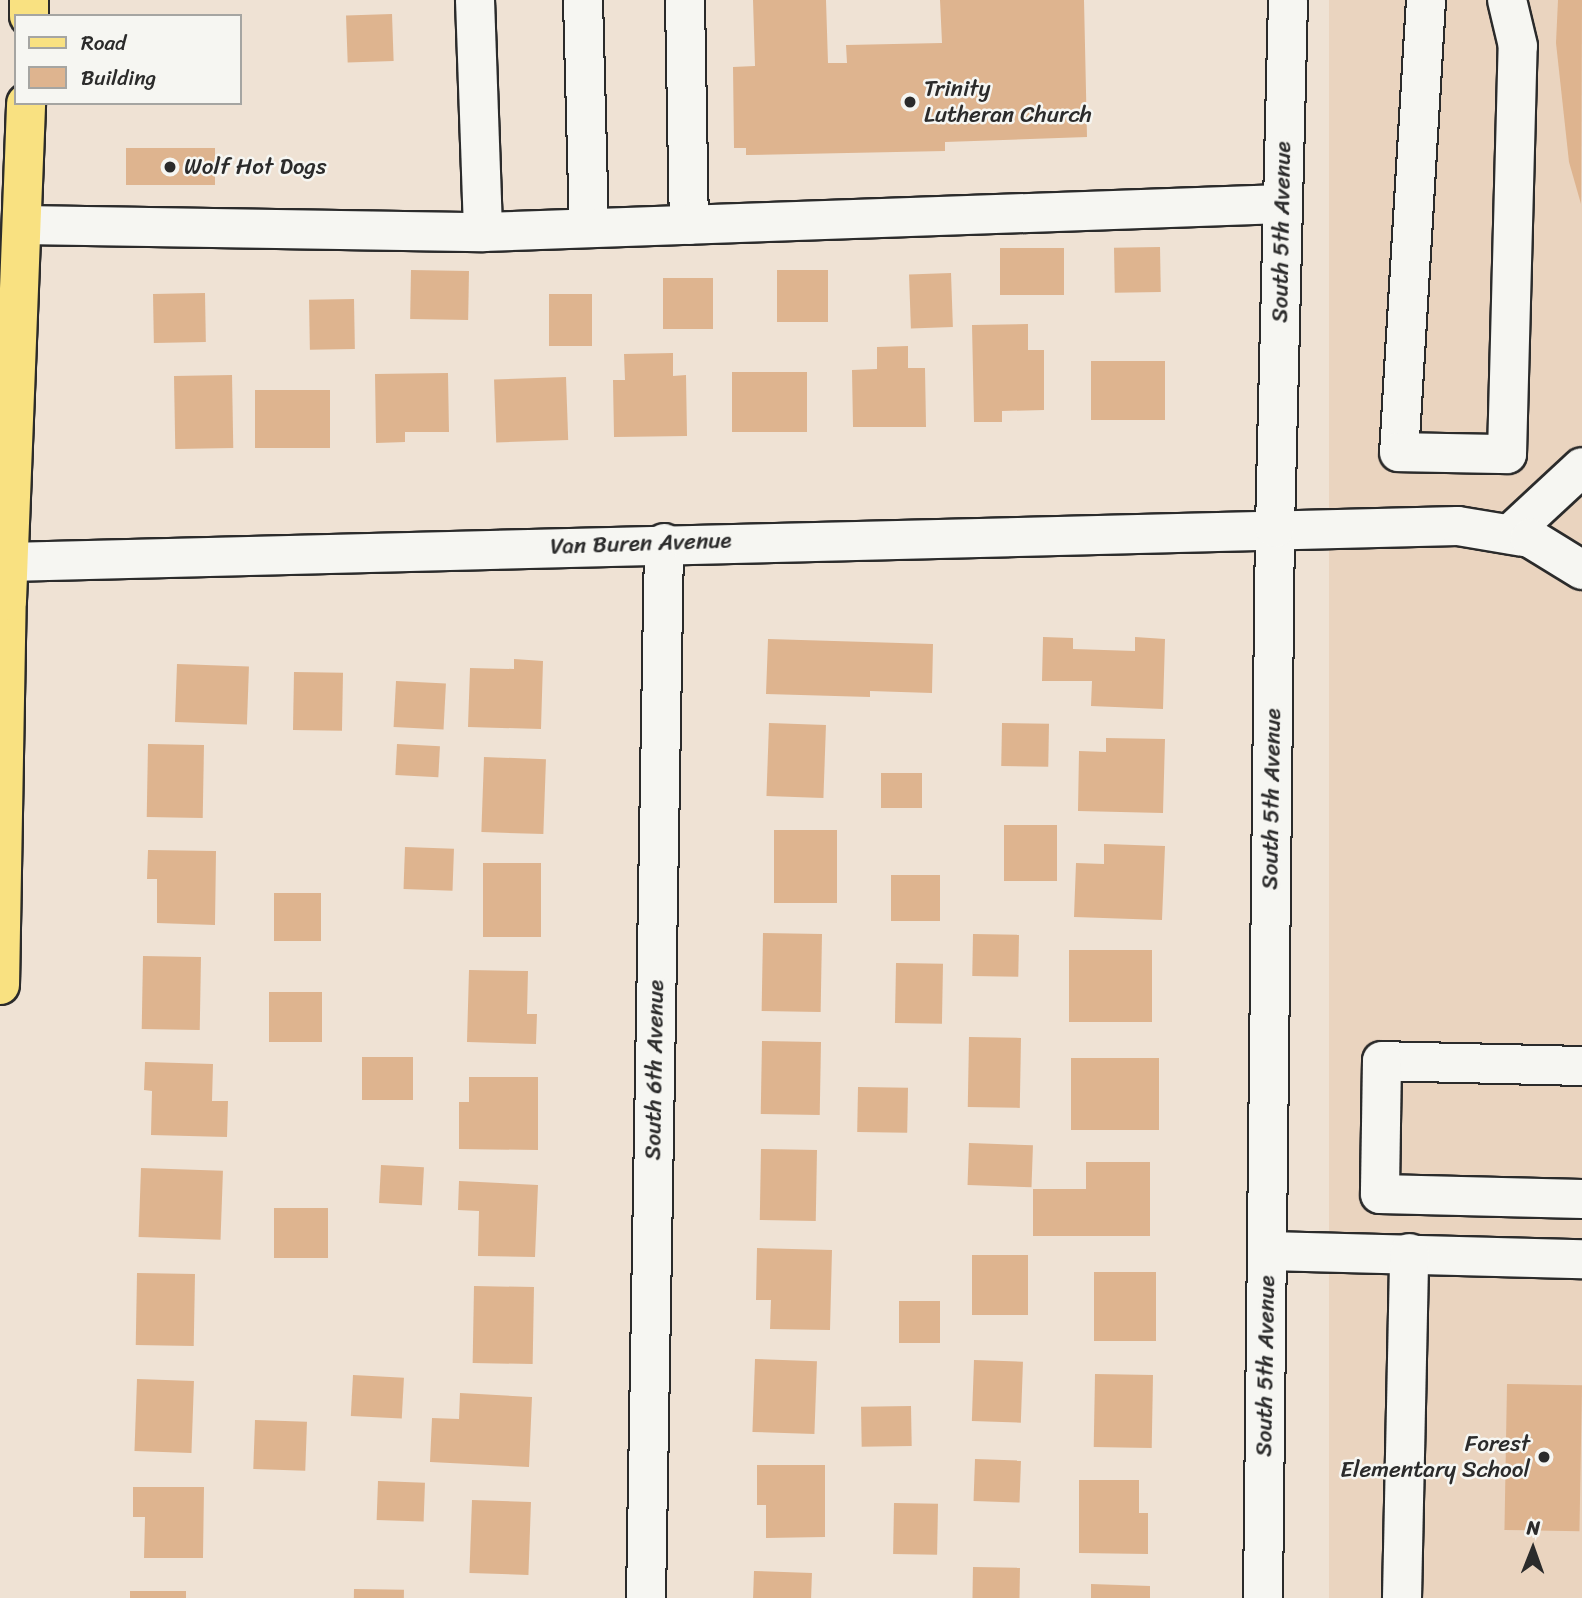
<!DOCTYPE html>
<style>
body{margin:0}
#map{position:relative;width:1582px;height:1598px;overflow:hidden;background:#efe2d4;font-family:Sriracha,sans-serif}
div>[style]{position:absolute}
.built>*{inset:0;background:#ead4bf;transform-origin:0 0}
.building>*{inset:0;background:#deb48f;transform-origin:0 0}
.roads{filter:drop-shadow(2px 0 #2b2b2b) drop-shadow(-2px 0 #2b2b2b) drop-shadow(0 2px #2b2b2b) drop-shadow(0 -2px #2b2b2b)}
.minor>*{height:38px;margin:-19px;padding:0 19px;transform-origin:19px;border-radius:19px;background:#f6f6f2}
.major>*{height:38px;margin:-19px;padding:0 19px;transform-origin:19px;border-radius:19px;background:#f9e181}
.dots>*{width:19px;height:19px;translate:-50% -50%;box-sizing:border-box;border:4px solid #f6f6f2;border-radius:50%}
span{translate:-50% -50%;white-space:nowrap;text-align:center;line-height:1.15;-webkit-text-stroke:5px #f6f6f2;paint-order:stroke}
.poi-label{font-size:23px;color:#2b2b2b}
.left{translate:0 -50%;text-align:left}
.right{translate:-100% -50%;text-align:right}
.street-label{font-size:23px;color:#2b2b2b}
.legend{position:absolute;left:14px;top:14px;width:228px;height:91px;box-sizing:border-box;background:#f6f6f2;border:2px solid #a5a5a2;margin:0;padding:9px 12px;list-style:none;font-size:21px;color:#2b2b2b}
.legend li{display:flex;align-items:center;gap:14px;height:35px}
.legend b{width:35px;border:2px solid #a5a5a2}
.north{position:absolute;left:1498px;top:1514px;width:70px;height:70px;-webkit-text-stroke:5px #f6f6f2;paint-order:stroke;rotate:1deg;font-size:19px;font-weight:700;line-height:28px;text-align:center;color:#2b2b2b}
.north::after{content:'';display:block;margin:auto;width:24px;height:32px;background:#2b2b2b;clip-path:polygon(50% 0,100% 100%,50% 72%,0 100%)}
</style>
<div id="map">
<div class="built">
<i style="left:1329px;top:0;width:253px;height:1598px"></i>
</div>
<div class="building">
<i style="clip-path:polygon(753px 0,826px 0,828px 63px,847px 63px,846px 45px,942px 43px,940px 0,1084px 0,1087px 137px,945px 142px,945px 151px,746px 155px,746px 148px,734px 148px,733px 67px,755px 66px)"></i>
<i style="clip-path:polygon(1558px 0,1582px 0,1581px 204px,1569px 162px,1556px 43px)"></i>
<i style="left:392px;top:14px;width:47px;height:46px;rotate:88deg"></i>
<i style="left:215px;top:148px;width:37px;height:89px;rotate:90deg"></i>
<i style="left:1160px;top:247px;width:45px;height:46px;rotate:89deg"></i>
<i style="left:1000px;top:248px;width:64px;height:47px"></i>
<i style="left:411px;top:270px;width:58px;height:49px;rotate:1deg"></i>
<i style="left:777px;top:270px;width:51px;height:52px"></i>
<i style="left:951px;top:273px;width:54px;height:42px;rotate:88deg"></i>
<i style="left:663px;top:278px;width:50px;height:51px"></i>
<i style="left:205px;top:293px;width:49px;height:52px;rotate:89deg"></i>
<i style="left:549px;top:294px;width:43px;height:52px"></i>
<i style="left:354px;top:299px;width:50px;height:45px;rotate:89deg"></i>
<i style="clip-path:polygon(1028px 324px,1028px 350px,1044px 350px,1044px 410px,1002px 411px,1002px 422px,974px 422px,972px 325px)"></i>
<i style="clip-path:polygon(908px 346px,908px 368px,925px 368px,926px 427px,853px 427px,852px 370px,877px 369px,877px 347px)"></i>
<i style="clip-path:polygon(673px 353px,673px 376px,686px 375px,687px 436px,614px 437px,613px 380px,625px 380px,624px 354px)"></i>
<i style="left:1165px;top:361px;width:59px;height:74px;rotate:90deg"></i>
<i style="left:807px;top:372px;width:60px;height:75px;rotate:90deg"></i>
<i style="clip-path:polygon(448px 373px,449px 432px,405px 432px,405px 442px,376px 443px,375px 374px)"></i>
<i style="left:232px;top:375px;width:73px;height:58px;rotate:89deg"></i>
<i style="left:566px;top:377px;width:63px;height:72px;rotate:88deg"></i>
<i style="left:330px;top:390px;width:58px;height:75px;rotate:90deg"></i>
<i style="clip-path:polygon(1043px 637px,1073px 638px,1073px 649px,1135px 651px,1135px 637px,1165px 639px,1163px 709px,1091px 706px,1092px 681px,1042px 681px)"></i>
<i style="clip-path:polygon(768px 639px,933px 644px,932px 693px,870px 691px,870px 697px,766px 694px)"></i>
<i style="clip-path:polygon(514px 659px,543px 661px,541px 729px,468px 727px,470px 668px,514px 669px)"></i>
<i style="left:177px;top:664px;width:72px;height:58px;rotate:2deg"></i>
<i style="left:294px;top:672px;width:49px;height:58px;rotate:1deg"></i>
<i style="left:396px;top:681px;width:50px;height:46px;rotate:3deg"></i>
<i style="left:769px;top:723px;width:57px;height:73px;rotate:2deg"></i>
<i style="left:1002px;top:723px;width:47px;height:43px;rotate:1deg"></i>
<i style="clip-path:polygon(1106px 738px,1165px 739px,1163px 813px,1078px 811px,1079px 751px,1106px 752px)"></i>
<i style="left:148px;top:744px;width:56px;height:73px;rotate:1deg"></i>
<i style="left:397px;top:744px;width:43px;height:31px;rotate:3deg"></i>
<i style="left:484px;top:757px;width:62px;height:75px;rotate:2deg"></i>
<i style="left:881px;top:773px;width:41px;height:35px"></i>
<i style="left:1004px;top:825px;width:53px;height:56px"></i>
<i style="left:774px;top:830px;width:63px;height:73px"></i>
<i style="clip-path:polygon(1104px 844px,1165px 846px,1162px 920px,1074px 917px,1076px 863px,1104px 864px)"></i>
<i style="left:405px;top:847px;width:49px;height:42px;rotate:2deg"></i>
<i style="clip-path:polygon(148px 850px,216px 851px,215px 925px,157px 923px,157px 879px,147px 879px)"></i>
<i style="left:483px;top:863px;width:58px;height:74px"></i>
<i style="left:891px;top:875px;width:49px;height:46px"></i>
<i style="left:274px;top:893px;width:47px;height:48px"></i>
<i style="left:763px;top:933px;width:59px;height:78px;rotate:1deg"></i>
<i style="left:973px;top:934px;width:46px;height:42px;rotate:1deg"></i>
<i style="left:1069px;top:950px;width:83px;height:72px"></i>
<i style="left:143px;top:956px;width:58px;height:73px;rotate:1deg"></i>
<i style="left:896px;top:963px;width:47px;height:60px;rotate:1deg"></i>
<i style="clip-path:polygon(469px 970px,528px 971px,527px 1014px,537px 1014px,536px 1044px,467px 1042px)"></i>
<i style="left:269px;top:992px;width:53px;height:50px"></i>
<i style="left:969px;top:1037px;width:52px;height:70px;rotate:1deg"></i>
<i style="left:762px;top:1041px;width:59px;height:73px;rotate:1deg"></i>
<i style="left:362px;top:1057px;width:51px;height:43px"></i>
<i style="left:1159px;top:1058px;width:72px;height:88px;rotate:90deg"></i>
<i style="clip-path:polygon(145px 1062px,213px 1064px,212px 1101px,228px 1101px,227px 1137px,151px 1135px,152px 1091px,144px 1090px)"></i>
<i style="clip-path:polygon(469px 1077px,538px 1077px,538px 1150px,459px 1149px,459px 1102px,469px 1102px)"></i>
<i style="left:858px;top:1087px;width:50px;height:45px;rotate:1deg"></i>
<i style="left:969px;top:1143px;width:64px;height:42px;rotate:2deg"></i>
<i style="left:761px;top:1149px;width:56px;height:71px;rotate:1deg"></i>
<i style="clip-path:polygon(1086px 1162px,1150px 1162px,1150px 1236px,1033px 1236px,1033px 1189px,1086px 1189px)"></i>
<i style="left:381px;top:1165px;width:43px;height:38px;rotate:3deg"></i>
<i style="left:141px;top:1168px;width:82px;height:69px;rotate:2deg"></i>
<i style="clip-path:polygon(459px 1181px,538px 1185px,535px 1257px,478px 1256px,479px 1211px,458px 1210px)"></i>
<i style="left:274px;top:1208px;width:54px;height:50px"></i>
<i style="clip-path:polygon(757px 1248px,832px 1250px,830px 1330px,770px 1329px,771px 1300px,756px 1300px)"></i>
<i style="left:972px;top:1255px;width:56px;height:60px"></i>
<i style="left:1156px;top:1272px;width:69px;height:62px;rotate:90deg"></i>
<i style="left:137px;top:1273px;width:58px;height:72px;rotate:1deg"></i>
<i style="left:474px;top:1286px;width:60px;height:77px;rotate:1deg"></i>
<i style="left:899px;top:1301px;width:41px;height:42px"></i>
<i style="left:755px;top:1359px;width:62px;height:73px;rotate:2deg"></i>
<i style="left:974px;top:1360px;width:49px;height:61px;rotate:2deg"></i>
<i style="left:1095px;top:1374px;width:58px;height:73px;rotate:1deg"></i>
<i style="left:353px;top:1375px;width:51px;height:41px;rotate:3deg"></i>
<i style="left:137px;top:1379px;width:57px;height:72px;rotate:2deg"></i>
<i style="left:1507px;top:1384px;width:75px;height:146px;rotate:1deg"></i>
<i style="clip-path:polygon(460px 1393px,532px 1397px,529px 1467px,430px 1462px,432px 1418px,459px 1419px)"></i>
<i style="left:911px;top:1406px;width:40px;height:50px;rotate:89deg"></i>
<i style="left:255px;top:1420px;width:52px;height:49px;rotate:2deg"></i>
<i style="left:975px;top:1459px;width:46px;height:42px;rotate:2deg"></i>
<i style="clip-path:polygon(757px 1465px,825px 1465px,825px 1537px,766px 1538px,766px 1505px,757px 1505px)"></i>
<i style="clip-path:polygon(1079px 1480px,1139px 1480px,1139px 1513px,1148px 1513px,1148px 1554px,1079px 1553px)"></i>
<i style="left:378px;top:1481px;width:47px;height:39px;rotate:2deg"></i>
<i style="clip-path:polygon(133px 1487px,204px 1487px,203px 1558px,144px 1558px,145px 1517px,133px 1517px)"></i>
<i style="left:472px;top:1500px;width:59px;height:73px;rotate:2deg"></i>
<i style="left:894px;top:1503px;width:44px;height:51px;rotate:1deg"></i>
<i style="left:973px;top:1567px;width:47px;height:31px;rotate:1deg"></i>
<i style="left:754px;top:1571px;width:58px;height:27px;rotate:2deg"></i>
<i style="clip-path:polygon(1091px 1584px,1150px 1586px,1150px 1598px,1091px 1598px)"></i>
<i style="left:354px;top:1589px;width:50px;height:9px;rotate:1deg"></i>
<i style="left:130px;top:1591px;width:56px;height:7px"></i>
</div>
<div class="roads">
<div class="minor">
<i style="left:475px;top:0;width:232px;rotate:88deg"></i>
<i style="left:583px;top:0;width:228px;rotate:88.5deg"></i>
<i style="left:685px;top:0;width:225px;rotate:89deg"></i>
<i style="left:1426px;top:0;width:453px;rotate:93.4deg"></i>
<i style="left:1399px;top:452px;width:108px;rotate:1.1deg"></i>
<i style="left:1507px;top:454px;width:408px;rotate:-88.5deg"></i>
<i style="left:1518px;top:46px;width:47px;rotate:-103.4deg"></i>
<i style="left:22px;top:225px;width:461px;rotate:0.9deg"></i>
<i style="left:483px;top:232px;width:800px;rotate:-2deg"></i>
<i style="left:1510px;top:534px;width:98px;rotate:-42.9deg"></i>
<i style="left:8px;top:562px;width:1450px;rotate:-1.42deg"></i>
<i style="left:1458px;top:526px;width:73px;rotate:9.5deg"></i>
<i style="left:1530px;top:538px;width:61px;rotate:31.6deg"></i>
<i style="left:1582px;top:1066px;width:200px;rotate:-178.6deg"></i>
<i style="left:1382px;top:1061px;width:133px;rotate:90.9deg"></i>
<i style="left:1380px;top:1194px;width:202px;rotate:1.4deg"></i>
<i style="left:1268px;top:1251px;width:314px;rotate:1.5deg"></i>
<i style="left:646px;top:1598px;width:1055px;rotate:-89.02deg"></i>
<i style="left:1263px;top:1598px;width:1070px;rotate:-89.36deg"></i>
<i style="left:1275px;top:528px;width:528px;rotate:-88.59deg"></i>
<i style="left:1402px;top:1598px;width:345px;rotate:-88.8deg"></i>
</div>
<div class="major">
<i style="left:29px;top:16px;width:16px;rotate:-90deg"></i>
<i style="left:0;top:985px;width:384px;rotate:-89deg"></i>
<i style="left:7px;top:601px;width:498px;rotate:-87.8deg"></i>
</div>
</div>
<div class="dots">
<i style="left:910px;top:102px;background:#2b2b2b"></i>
<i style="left:170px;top:167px;background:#2b2b2b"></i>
<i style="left:1544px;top:1457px;background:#2b2b2b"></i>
</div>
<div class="poi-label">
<span class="left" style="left:924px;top:102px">Trinity<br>Lutheran Church</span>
<span class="left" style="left:184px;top:167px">Wolf Hot Dogs</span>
<span class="right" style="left:1530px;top:1457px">Forest<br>Elementary School</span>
</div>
<div class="street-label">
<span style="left:1282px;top:232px;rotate:-89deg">South 5th Avenue</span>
<span style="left:641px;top:544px;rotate:-2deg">Van Buren Avenue</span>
<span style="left:1272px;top:799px;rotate:-89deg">South 5th Avenue</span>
<span style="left:655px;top:1070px;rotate:-89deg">South 6th Avenue</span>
<span style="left:1266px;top:1366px;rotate:-89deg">South 5th Avenue</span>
</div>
<ul class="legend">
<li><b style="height:9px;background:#f9e181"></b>Road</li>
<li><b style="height:19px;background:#deb48f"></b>Building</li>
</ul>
<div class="north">N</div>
</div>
